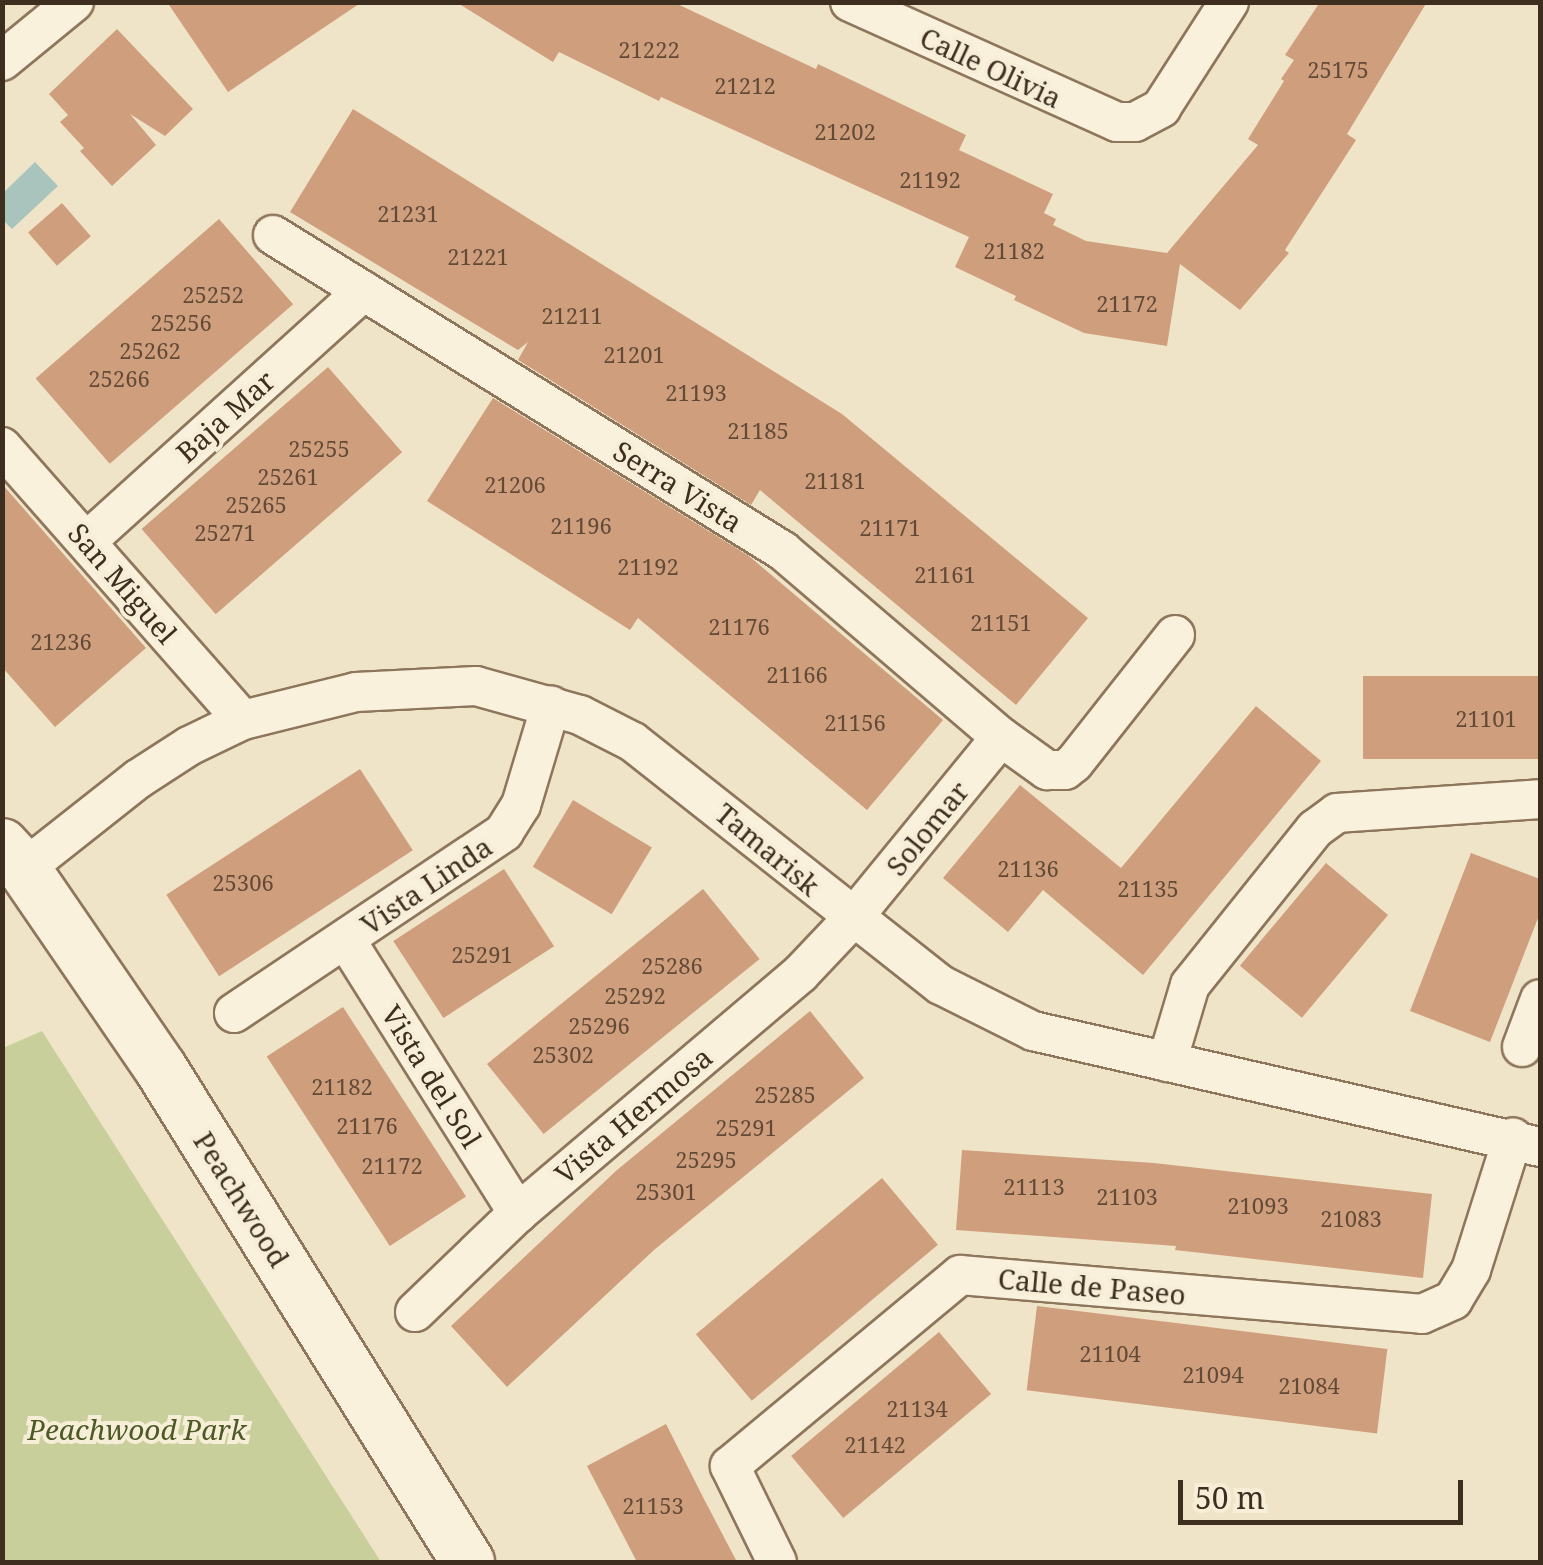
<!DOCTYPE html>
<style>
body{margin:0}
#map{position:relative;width:1543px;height:1565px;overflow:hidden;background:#f0e4c8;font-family:"Noto Serif",serif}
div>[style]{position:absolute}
.green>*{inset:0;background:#c9cf9b}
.water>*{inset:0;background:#a9c4bc}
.building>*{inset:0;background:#cf9f7d;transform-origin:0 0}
.roads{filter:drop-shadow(2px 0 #8d765c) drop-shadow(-2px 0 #8d765c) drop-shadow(0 2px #8d765c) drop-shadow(0 -2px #8d765c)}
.street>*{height:38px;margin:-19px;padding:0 19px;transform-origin:19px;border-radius:19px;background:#faf1dc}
.secondary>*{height:52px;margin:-26px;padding:0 26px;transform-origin:26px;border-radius:26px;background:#faf1dc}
span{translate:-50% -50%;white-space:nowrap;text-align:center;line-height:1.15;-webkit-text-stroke:8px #f7eed8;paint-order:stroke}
.number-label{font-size:22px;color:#624a37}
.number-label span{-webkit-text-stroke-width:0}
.street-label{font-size:28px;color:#3d2e20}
.park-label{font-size:28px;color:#4d5a26;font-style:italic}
.frame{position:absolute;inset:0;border:5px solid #3d2e20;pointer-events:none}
.scale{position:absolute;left:1178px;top:1480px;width:285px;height:45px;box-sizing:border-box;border:5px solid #3d2e20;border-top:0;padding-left:12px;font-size:30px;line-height:35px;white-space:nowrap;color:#3d2e20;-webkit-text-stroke:8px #f7eed8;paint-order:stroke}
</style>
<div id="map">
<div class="green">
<i style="clip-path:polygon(42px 1031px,266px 1382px,381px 1562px,3px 1562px,3px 1048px)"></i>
</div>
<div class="water">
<i style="clip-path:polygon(35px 162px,58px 186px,12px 229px,3px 220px,3px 193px)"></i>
</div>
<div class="building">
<i style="clip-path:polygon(167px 2px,362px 2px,228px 92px)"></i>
<i style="clip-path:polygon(456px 2px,673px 2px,816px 69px,818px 64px,966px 135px,959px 150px,1053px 194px,1044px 213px,1056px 219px,1053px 225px,1086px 241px,1167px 253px,1258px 145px,1248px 139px,1284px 81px,1281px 79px,1294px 60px,1285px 55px,1320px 2px,1427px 2px,1347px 134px,1356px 140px,1285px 250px,1289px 253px,1240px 310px,1180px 264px,1167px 346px,1084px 333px,1014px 300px,1016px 296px,955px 267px,969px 237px,661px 97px,659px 101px,559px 52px,553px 62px)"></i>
<i style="clip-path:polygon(117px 29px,193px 109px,165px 136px,130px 114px,156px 145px,112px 186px,80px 151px,84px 148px,60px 122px,68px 115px,49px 94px)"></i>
<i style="clip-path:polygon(353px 109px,842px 414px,1088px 618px,1016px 705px,760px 490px,751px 505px,518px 360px,528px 342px,518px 350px,290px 212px)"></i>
<i style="left:62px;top:203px;width:44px;height:45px;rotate:49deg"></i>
<i style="left:219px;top:219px;width:113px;height:243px;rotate:49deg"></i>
<i style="left:328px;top:367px;width:113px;height:247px;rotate:49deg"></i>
<i style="clip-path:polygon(493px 398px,749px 556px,943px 720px,867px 810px,638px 618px,630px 630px,427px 501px)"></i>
<i style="clip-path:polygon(2px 484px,146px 648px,55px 727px,2px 667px)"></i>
<i style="left:1540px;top:676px;width:83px;height:177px;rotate:90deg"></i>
<i style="clip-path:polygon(1256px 706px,1321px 761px,1143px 975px,1043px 890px,1008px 932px,943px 878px,1020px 785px,1121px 868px)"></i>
<i style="left:360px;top:769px;width:97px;height:231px;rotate:57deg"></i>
<i style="left:573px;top:800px;width:92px;height:78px;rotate:31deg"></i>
<i style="clip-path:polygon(1471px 853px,1540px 879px,1540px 913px,1490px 1042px,1410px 1011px)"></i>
<i style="left:1326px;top:863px;width:81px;height:134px;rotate:40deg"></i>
<i style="left:504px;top:869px;width:92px;height:132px;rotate:57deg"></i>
<i style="left:703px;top:889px;width:90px;height:278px;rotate:51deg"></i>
<i style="left:343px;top:1007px;width:226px;height:91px;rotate:57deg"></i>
<i style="clip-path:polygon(810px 1011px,864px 1078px,654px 1250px,507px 1387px,451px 1326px,617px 1170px)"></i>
<i style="clip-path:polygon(962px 1150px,1154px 1163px,1432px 1194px,1423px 1278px,1175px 1250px,1176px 1246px,956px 1230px)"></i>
<i style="left:882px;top:1178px;width:87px;height:243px;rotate:50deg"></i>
<i style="left:1037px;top:1306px;width:353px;height:85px;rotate:7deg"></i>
<i style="left:939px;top:1332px;width:81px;height:193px;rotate:50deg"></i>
<i style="clip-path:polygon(666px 1424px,704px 1499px,737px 1562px,637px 1562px,587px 1466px)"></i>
</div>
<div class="roads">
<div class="street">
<i style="left:850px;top:2px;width:293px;rotate:24.2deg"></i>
<i style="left:1117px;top:122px;width:18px"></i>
<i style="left:1135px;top:122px;width:30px;rotate:-28deg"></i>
<i style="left:1161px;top:108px;width:126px;rotate:-57.3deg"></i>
<i style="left:2px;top:61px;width:93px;rotate:-39.3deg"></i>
<i style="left:273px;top:235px;width:600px;rotate:31.78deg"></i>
<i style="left:783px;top:551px;width:287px;rotate:40.5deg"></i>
<i style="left:1001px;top:737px;width:57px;rotate:35.7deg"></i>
<i style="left:1047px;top:770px;width:18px"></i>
<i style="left:1065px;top:770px;width:11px;rotate:-38deg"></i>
<i style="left:1074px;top:763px;width:163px;rotate:-51.7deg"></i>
<i style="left:2px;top:447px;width:364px;rotate:48.6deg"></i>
<i style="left:87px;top:541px;width:373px;rotate:-42.1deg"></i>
<i style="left:24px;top:869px;width:145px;rotate:-38.3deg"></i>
<i style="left:138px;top:779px;width:61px;rotate:-32.9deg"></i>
<i style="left:189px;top:746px;width:60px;rotate:-25.7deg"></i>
<i style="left:243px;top:720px;width:116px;rotate:-13.9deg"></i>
<i style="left:356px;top:692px;width:120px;rotate:-2.9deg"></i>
<i style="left:476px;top:686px;width:108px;rotate:15.6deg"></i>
<i style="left:580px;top:715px;width:59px;rotate:27deg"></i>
<i style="left:633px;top:742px;width:392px;rotate:38.3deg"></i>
<i style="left:941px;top:985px;width:103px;rotate:26.6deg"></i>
<i style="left:1033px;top:1031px;width:520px;rotate:12.89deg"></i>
<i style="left:346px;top:940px;width:323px;rotate:57.8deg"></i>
<i style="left:234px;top:1013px;width:325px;rotate:-33.8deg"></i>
<i style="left:504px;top:832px;width:32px;rotate:-58deg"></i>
<i style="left:521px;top:805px;width:104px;rotate:-73.3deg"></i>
<i style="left:1522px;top:1047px;width:51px;rotate:-69.4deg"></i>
<i style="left:1167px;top:1062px;width:80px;rotate:-73.4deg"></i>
<i style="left:1190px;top:985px;width:200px;rotate:-51.3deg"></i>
<i style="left:1315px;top:829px;width:27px;rotate:-36deg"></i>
<i style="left:1337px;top:813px;width:203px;rotate:-3.9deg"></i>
<i style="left:415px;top:1312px;width:143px;rotate:-43.9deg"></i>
<i style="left:518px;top:1213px;width:370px;rotate:-40.3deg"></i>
<i style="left:800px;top:974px;width:76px;rotate:-46.6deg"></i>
<i style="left:852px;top:919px;width:235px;rotate:-50.7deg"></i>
<i style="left:777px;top:1562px;width:107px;rotate:-116.1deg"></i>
<i style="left:730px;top:1466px;width:299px;rotate:-39.7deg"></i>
<i style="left:960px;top:1275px;width:464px;rotate:4.8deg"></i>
<i style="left:1422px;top:1314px;width:34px;rotate:-24deg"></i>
<i style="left:1453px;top:1300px;width:35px;rotate:-59deg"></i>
<i style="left:1471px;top:1270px;width:139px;rotate:-72.5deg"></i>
</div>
<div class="secondary">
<i style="left:2px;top:845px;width:33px;rotate:47deg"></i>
<i style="left:24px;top:869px;width:242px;rotate:55.6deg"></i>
<i style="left:161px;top:1069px;width:581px;rotate:58.09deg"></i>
</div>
</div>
<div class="number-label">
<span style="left:649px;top:50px">21222</span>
<span style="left:1338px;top:70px">25175</span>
<span style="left:745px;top:86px">21212</span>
<span style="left:845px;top:132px">21202</span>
<span style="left:930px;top:180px">21192</span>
<span style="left:408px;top:214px">21231</span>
<span style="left:1014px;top:251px">21182</span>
<span style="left:478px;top:257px">21221</span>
<span style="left:213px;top:295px">25252</span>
<span style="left:1127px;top:304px">21172</span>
<span style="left:572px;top:316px">21211</span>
<span style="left:181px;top:323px">25256</span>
<span style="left:150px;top:351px">25262</span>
<span style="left:634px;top:355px">21201</span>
<span style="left:119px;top:379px">25266</span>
<span style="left:696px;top:393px">21193</span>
<span style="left:758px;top:431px">21185</span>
<span style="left:319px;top:449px">25255</span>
<span style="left:288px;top:477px">25261</span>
<span style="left:835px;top:481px">21181</span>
<span style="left:515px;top:485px">21206</span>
<span style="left:256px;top:505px">25265</span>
<span style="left:581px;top:526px">21196</span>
<span style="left:890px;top:528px">21171</span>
<span style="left:225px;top:533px">25271</span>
<span style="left:648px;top:567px">21192</span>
<span style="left:945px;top:575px">21161</span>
<span style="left:1001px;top:623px">21151</span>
<span style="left:739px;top:627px">21176</span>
<span style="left:61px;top:642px">21236</span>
<span style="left:797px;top:675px">21166</span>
<span style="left:1486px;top:719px">21101</span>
<span style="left:855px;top:723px">21156</span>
<span style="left:1028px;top:869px">21136</span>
<span style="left:243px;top:883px">25306</span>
<span style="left:1148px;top:889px">21135</span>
<span style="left:482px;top:955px">25291</span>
<span style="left:672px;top:966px">25286</span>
<span style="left:635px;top:996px">25292</span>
<span style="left:599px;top:1026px">25296</span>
<span style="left:563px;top:1055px">25302</span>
<span style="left:342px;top:1087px">21182</span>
<span style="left:785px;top:1095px">25285</span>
<span style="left:367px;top:1126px">21176</span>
<span style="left:746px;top:1128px">25291</span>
<span style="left:706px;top:1160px">25295</span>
<span style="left:392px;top:1166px">21172</span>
<span style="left:1034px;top:1187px">21113</span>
<span style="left:666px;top:1192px">25301</span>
<span style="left:1127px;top:1197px">21103</span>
<span style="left:1258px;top:1206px">21093</span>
<span style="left:1351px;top:1219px">21083</span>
<span style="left:1110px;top:1354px">21104</span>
<span style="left:1213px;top:1375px">21094</span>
<span style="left:1309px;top:1386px">21084</span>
<span style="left:917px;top:1409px">21134</span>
<span style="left:875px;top:1445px">21142</span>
<span style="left:653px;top:1506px">21153</span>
</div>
<div class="street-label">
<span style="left:991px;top:67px;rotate:25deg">Calle Olivia</span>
<span style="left:225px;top:416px;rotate:-42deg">Baja Mar</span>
<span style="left:678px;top:486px;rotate:32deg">Serra Vista</span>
<span style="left:123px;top:583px;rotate:49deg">San Miguel</span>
<span style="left:927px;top:828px;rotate:-51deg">Solomar</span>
<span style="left:768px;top:849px;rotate:40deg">Tamarisk</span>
<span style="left:426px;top:885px;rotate:-34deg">Vista Linda</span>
<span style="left:432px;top:1076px;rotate:58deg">Vista del Sol</span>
<span style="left:633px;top:1115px;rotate:-40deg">Vista Hermosa</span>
<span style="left:242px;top:1199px;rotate:58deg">Peachwood</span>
<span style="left:1092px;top:1286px;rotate:5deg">Calle de Paseo</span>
</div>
<div class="park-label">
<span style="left:137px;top:1429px">Peachwood Park</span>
</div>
<div class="frame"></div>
<div class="scale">50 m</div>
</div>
